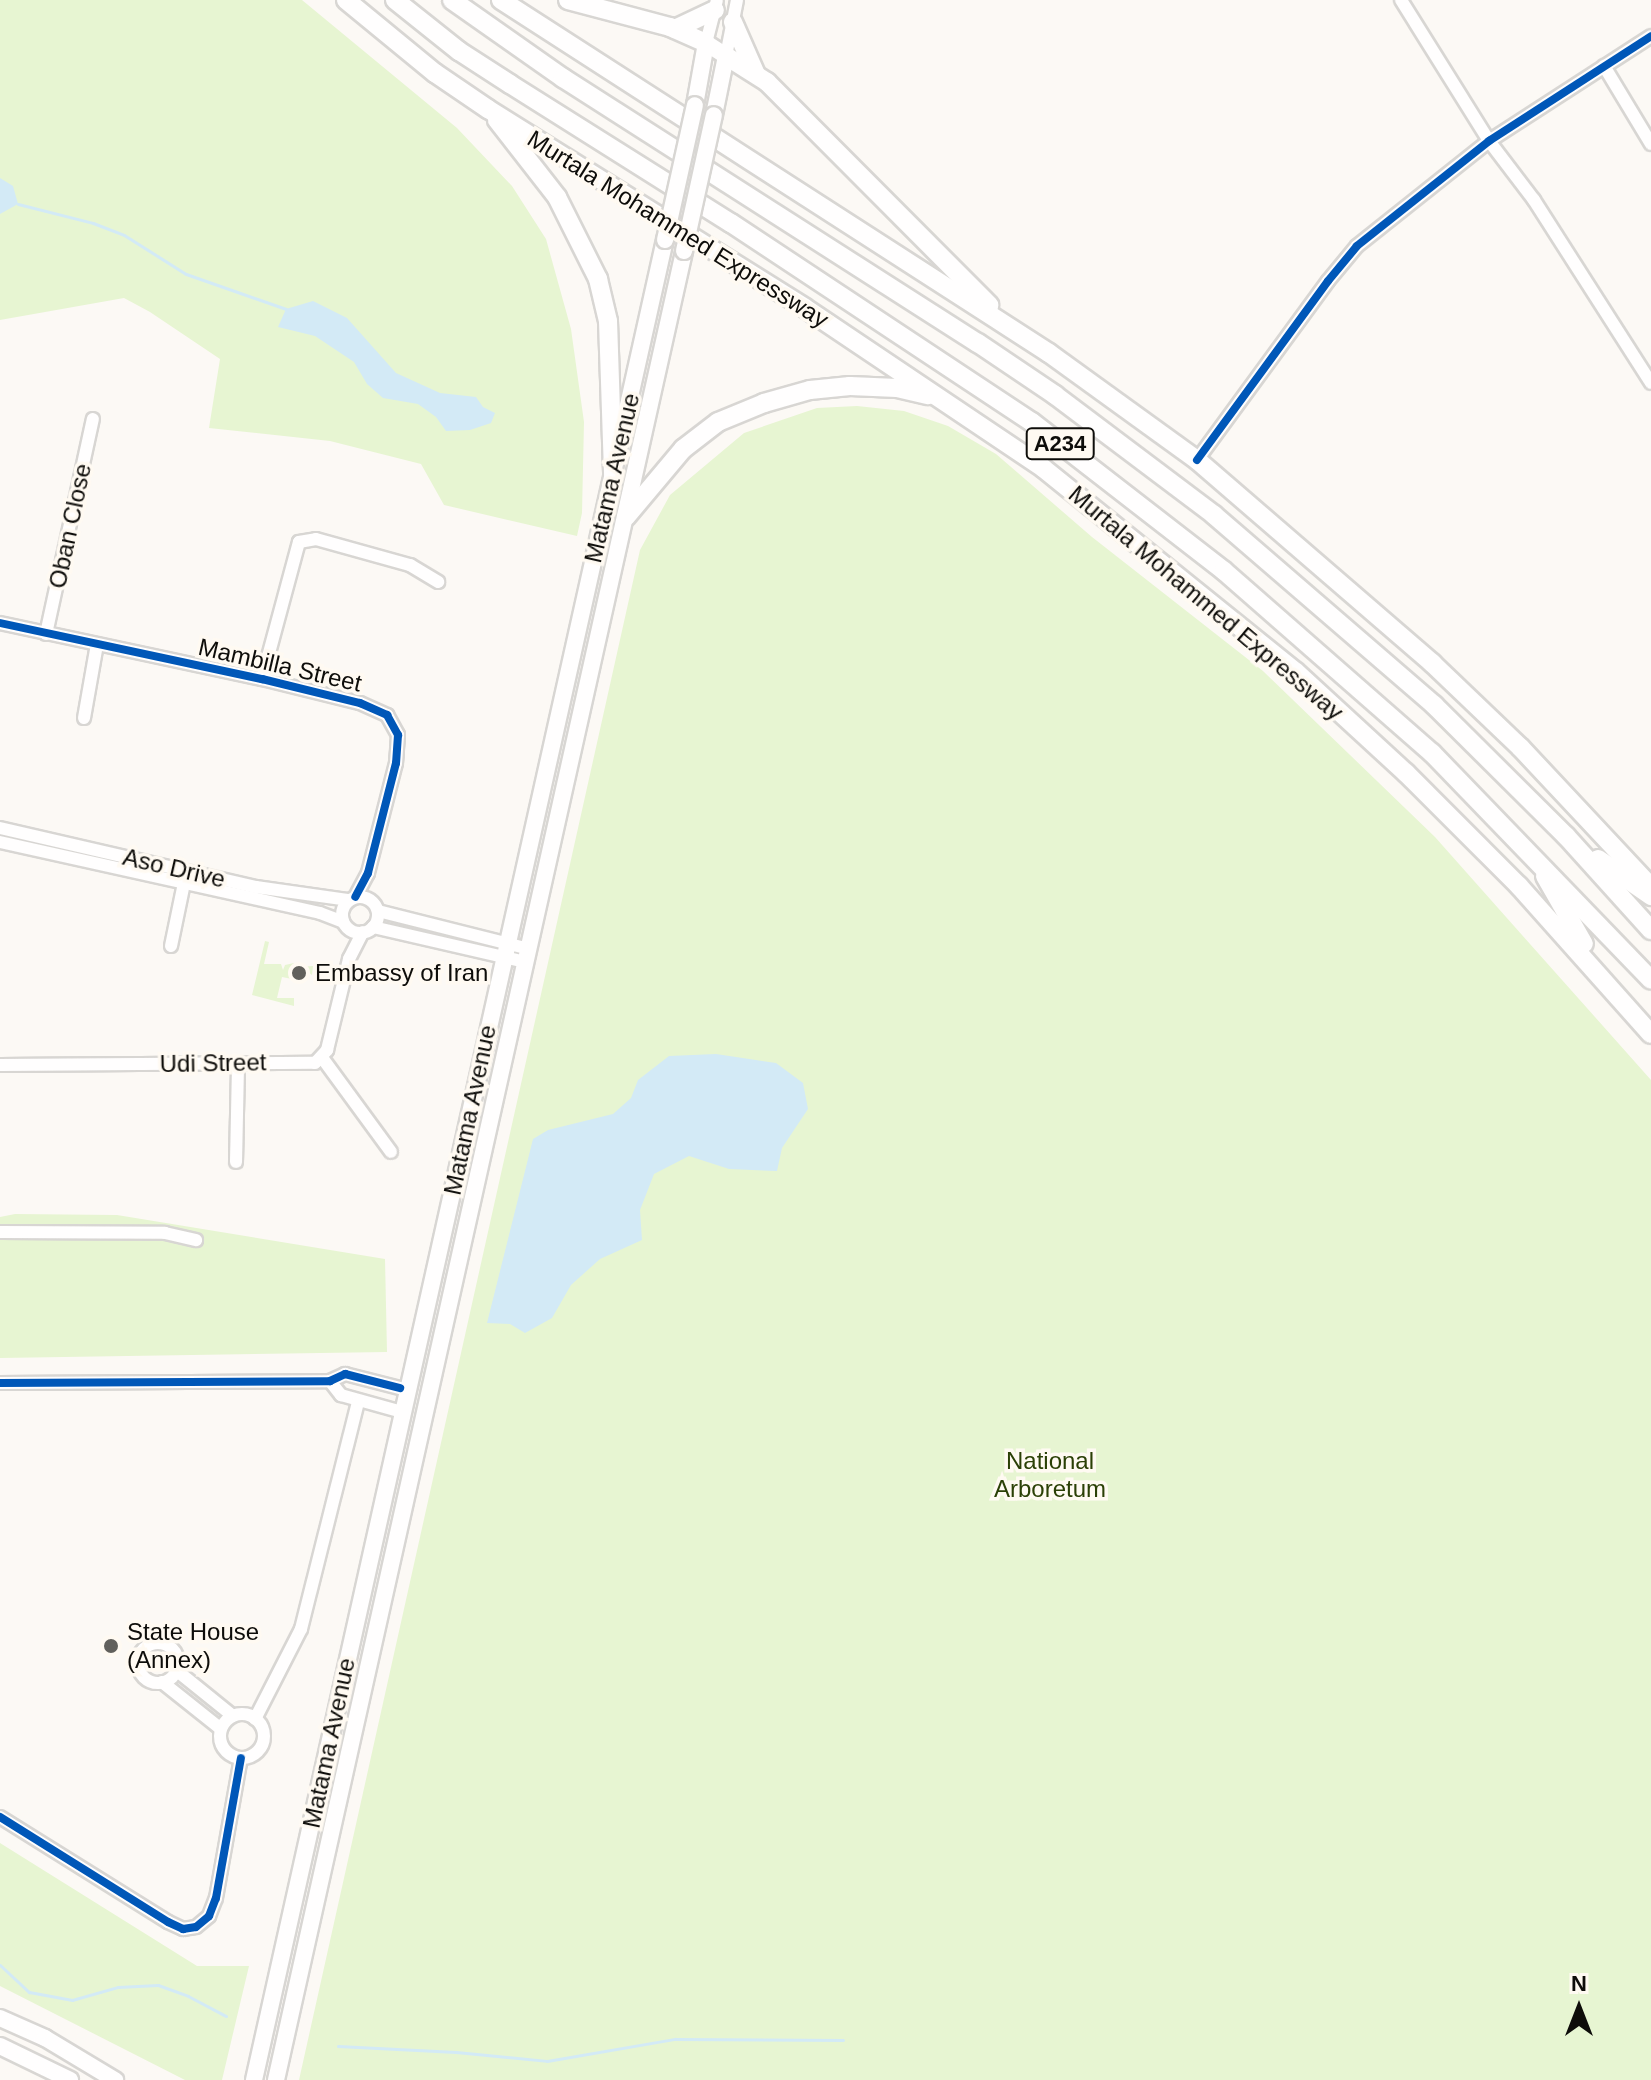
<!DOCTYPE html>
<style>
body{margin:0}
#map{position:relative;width:1651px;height:2080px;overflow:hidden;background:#fcf9f5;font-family:Arial,sans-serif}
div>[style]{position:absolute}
.green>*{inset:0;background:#e7f5d2}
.water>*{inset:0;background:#d3eaf6}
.stream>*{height:3px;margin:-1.5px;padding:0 1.5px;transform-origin:1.5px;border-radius:1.5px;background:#d3eaf6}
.roads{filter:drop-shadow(2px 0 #d8d6d3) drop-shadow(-2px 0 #d8d6d3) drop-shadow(0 2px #d8d6d3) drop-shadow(0 -2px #d8d6d3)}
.minor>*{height:12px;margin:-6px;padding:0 6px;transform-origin:6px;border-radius:6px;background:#fffefe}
.minor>.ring{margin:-6px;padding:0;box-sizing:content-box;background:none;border:12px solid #fffefe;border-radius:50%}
.major>*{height:16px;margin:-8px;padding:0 8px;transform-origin:8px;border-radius:8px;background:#fffefe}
.highway>*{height:18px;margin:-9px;padding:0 9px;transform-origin:9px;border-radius:9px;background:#fffefe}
.bridges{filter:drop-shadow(2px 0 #d8d6d3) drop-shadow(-2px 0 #d8d6d3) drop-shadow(0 2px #d8d6d3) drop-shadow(0 -2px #d8d6d3)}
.major-bridge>*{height:16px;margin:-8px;padding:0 8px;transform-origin:8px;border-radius:8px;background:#fffefe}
.cycleway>*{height:8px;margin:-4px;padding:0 4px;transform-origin:4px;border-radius:4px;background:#0057b8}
.dots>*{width:22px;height:22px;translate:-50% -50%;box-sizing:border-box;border:4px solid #fffaf2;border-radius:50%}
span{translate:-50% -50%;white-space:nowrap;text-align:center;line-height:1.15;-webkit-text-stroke:7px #fffaf2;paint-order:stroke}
.shield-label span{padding:2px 6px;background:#fffaf2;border:2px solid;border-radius:6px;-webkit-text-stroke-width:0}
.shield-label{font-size:22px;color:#0e0d0a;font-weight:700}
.street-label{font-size:24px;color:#0e0d0a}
.poi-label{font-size:24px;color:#0e0d0a}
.left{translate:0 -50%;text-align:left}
.park-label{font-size:24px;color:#2b4006}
.north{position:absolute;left:1539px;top:1968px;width:80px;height:80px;-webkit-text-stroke:6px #fffaf2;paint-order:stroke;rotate:0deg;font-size:22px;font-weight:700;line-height:32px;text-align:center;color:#0e0d0a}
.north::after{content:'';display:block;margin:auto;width:28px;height:36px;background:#0e0d0a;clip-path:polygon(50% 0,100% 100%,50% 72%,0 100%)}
</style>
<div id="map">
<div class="green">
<i style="clip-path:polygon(0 0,302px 0,457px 128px,512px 186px,546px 239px,571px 329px,584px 422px,582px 513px,577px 536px,444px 505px,421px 464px,330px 441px,209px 428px,220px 359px,150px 312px,124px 298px,0 320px)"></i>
<i style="clip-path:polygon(857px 406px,904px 411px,948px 426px,996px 454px,1092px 537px,1263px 671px,1435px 837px,1651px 1080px,1651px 2080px,299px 2080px,640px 550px,670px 495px,744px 433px,817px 408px)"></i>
<i style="clip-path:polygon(265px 941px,269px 942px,264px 964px,281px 964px,283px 970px,285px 965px,294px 963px,300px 967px,313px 966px,312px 975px,304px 969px,297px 974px,297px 980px,282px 977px,277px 998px,294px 998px,294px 1006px,252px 995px)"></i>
<i style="clip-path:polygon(15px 1214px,117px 1215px,385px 1259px,387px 1352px,0 1358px,0 1217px)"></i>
<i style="clip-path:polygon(0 1843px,197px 1966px,249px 1966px,222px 2080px,185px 2080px,0 1986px)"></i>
</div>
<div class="water">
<i style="clip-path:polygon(0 178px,13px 186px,18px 204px,0 214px)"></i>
<i style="clip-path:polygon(313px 301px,347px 318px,396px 373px,440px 393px,476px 397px,483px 407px,495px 413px,491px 423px,470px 430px,446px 431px,436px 417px,418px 404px,383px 398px,367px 384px,354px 362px,315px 336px,278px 327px,286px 309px)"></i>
<i style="clip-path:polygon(716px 1054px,776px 1063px,803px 1083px,808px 1109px,782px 1148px,777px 1171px,729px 1169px,689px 1156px,654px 1174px,640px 1210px,642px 1240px,600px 1259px,571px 1285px,552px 1318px,525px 1333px,510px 1324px,487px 1323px,533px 1139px,548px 1130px,613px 1114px,631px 1098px,638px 1080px,669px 1056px)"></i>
</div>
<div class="stream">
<i style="left:18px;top:204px;width:77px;rotate:14.2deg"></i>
<i style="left:93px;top:223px;width:33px;rotate:21deg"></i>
<i style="left:124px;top:235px;width:73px;rotate:32.2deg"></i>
<i style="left:186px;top:274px;width:106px;rotate:19.3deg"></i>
<i style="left:0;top:1965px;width:40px;rotate:43deg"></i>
<i style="left:29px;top:1992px;width:44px;rotate:10.5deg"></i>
<i style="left:72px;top:2000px;width:48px;rotate:-15.8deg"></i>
<i style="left:118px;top:1987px;width:40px;rotate:-2.9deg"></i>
<i style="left:158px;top:1985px;width:32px;rotate:20deg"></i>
<i style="left:188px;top:1996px;width:43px;rotate:27.8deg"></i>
<i style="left:338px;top:2046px;width:118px;rotate:2.9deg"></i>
<i style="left:456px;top:2052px;width:91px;rotate:5.6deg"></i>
<i style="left:547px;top:2061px;width:130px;rotate:-9.8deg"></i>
<i style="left:675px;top:2039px;width:168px;rotate:0.3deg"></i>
</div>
<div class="roads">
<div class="minor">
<i style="left:1401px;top:0;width:166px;rotate:58deg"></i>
<i style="left:1489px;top:141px;width:74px;rotate:52.7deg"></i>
<i style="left:1534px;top:200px;width:217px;rotate:57.4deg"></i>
<i style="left:706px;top:43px;width:44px;rotate:-75.7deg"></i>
<i style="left:726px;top:56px;width:57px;rotate:-78.9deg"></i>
<i style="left:1604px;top:66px;width:91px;rotate:58.9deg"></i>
<i style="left:1197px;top:460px;width:222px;rotate:-53.8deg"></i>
<i style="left:1328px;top:281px;width:45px;rotate:-50.4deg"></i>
<i style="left:1357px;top:246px;width:169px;rotate:-38.5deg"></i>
<i style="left:1489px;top:141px;width:193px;rotate:-32.9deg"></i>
<i style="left:0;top:623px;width:268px;rotate:12.1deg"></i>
<i style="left:262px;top:679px;width:101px;rotate:13.8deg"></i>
<i style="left:360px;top:703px;width:30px;rotate:24deg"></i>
<i style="left:387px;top:715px;width:23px;rotate:61deg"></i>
<i style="left:398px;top:735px;width:28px;rotate:94deg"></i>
<i style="left:396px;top:763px;width:114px;rotate:104.3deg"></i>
<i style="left:368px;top:873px;width:27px;rotate:118deg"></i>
<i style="left:46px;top:634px;width:220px;rotate:-77.7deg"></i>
<i style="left:262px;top:679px;width:142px;rotate:-74.9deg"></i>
<i style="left:299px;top:542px;width:17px;rotate:-10deg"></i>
<i style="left:316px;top:539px;width:98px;rotate:15.5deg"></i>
<i style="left:410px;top:565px;width:33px;rotate:31deg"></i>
<i style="left:84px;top:718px;width:75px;rotate:-80deg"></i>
<i style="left:0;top:828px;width:263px;rotate:13deg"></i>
<i style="left:256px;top:887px;width:94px;rotate:8deg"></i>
<i style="left:0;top:842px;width:328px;rotate:12.5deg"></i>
<i style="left:320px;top:913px;width:25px;rotate:21deg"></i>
<i class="ring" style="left:342px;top:897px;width:24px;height:24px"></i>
<i style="left:378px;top:911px;width:156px;rotate:14.1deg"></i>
<i style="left:373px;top:927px;width:157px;rotate:12.9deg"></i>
<i style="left:171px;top:946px;width:64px;rotate:-78.3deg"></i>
<i style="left:323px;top:1059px;width:115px;rotate:53.8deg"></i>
<i style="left:0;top:1065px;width:315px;rotate:-0.4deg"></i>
<i style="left:315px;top:1063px;width:18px;rotate:-47deg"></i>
<i style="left:327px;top:1050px;width:94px;rotate:-76.4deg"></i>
<i style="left:349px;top:959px;width:30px;rotate:-63deg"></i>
<i style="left:236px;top:1162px;width:98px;rotate:-88.8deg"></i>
<i style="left:0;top:1232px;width:165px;rotate:0.3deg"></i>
<i style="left:165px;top:1233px;width:32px;rotate:13deg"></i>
<i style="left:330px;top:1381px;width:18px;rotate:52deg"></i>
<i style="left:341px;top:1395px;width:56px;rotate:15.5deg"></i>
<i style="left:0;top:1383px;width:330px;rotate:-0.3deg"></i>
<i style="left:330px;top:1381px;width:17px;rotate:-25deg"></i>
<i style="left:345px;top:1374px;width:57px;rotate:14.3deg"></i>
<i class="ring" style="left:138px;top:1643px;width:28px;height:28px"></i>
<i style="left:176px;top:1670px;width:73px;rotate:38.9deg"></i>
<i style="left:162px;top:1682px;width:75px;rotate:38.5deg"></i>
<i class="ring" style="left:220px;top:1714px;width:32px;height:32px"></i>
<i style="left:255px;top:1719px;width:101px;rotate:-62.9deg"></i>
<i style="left:301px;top:1629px;width:234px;rotate:-75.9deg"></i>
<i style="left:0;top:1817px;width:198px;rotate:32deg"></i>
<i style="left:168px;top:1922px;width:17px;rotate:25deg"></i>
<i style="left:183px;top:1929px;width:13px;rotate:-9deg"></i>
<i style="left:196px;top:1927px;width:17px;rotate:-40deg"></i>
<i style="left:209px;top:1916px;width:19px;rotate:-69deg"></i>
<i style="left:216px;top:1898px;width:142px;rotate:-79.9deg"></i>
</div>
<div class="major">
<i style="left:695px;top:105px;width:63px;rotate:-79.9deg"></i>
<i style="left:706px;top:43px;width:24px;rotate:33deg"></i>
<i style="left:726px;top:56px;width:60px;rotate:101.5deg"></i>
<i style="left:0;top:2018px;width:49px;rotate:24deg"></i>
<i style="left:45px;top:2038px;width:82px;rotate:31deg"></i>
<i style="left:0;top:2046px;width:78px;rotate:25.9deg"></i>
<i style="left:254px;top:2080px;width:1885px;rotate:-77.41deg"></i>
<i style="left:276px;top:2080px;width:1874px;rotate:-77.42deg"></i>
</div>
<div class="highway">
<i style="left:346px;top:0;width:115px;rotate:39.4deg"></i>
<i style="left:435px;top:73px;width:64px;rotate:34.2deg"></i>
<i style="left:488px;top:109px;width:374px;rotate:32.1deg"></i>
<i style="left:805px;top:308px;width:287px;rotate:33.9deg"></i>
<i style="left:1043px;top:468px;width:325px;rotate:38.9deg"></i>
<i style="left:1296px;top:672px;width:149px;rotate:42.6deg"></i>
<i style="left:1406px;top:773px;width:160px;rotate:45deg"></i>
<i style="left:1519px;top:886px;width:198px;rotate:48.3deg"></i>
<i style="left:395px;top:0;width:82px;rotate:38.6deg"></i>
<i style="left:459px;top:51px;width:61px;rotate:32.9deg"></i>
<i style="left:510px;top:84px;width:261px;rotate:32.2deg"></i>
<i style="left:731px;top:223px;width:361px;rotate:33.5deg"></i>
<i style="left:1032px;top:422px;width:243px;rotate:37.8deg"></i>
<i style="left:1224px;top:571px;width:276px;rotate:41.2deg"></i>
<i style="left:1432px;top:753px;width:315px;rotate:46deg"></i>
<i style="left:452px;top:0;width:136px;rotate:35.1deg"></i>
<i style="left:563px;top:78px;width:492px;rotate:32.6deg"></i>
<i style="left:978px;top:343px;width:93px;rotate:34deg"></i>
<i style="left:1055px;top:395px;width:199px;rotate:37deg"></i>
<i style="left:1214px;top:515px;width:291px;rotate:40.8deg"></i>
<i style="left:1434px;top:705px;width:186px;rotate:44.8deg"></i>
<i style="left:1566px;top:836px;width:127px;rotate:47.9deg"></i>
<i style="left:501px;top:0;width:652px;rotate:32.79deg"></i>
<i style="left:1049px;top:353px;width:183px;rotate:35.9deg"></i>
<i style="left:1197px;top:460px;width:311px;rotate:40.8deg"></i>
<i style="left:1432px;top:663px;width:122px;rotate:43.7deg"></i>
<i style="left:1520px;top:747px;width:192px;rotate:46.9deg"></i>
<i style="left:568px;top:0;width:106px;rotate:14.8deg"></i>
<i style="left:670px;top:27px;width:39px;rotate:24deg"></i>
<i style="left:733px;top:22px;width:55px;rotate:66.3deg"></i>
<i style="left:675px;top:29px;width:44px;rotate:-25.4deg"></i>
<i style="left:726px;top:56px;width:49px;rotate:32.4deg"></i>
<i style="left:767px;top:82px;width:315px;rotate:45.1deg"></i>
<i style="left:497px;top:120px;width:98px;rotate:52.1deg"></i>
<i style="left:557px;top:197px;width:92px;rotate:63.4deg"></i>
<i style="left:598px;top:279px;width:43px;rotate:76.6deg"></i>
<i style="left:608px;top:321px;width:154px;rotate:88.1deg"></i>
<i style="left:626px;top:517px;width:89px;rotate:-50deg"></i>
<i style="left:683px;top:449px;width:44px;rotate:-37.6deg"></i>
<i style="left:718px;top:422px;width:50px;rotate:-22.4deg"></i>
<i style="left:764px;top:403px;width:48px;rotate:-15.8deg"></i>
<i style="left:810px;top:390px;width:40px;rotate:-5.7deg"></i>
<i style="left:850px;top:386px;width:47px;rotate:2.4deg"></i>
<i style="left:897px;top:388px;width:32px;rotate:13deg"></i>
<i style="left:1598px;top:859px;width:65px;rotate:34.9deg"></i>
<i style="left:1545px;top:876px;width:78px;rotate:60.2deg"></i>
</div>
</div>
<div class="bridges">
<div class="major-bridge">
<i style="left:665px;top:240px;width:138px;rotate:-77.5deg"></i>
<i style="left:684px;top:251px;width:139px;rotate:-77.6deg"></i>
</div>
</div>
<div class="cycleway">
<i style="left:1197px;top:460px;width:222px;rotate:-53.8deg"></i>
<i style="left:1328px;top:281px;width:45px;rotate:-50.4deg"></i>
<i style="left:1357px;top:246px;width:169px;rotate:-38.5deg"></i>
<i style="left:1489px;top:141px;width:193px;rotate:-32.9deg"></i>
<i style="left:0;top:623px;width:268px;rotate:12.1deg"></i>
<i style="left:262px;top:679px;width:101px;rotate:13.8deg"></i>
<i style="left:360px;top:703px;width:30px;rotate:24deg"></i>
<i style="left:387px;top:715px;width:23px;rotate:61deg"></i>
<i style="left:398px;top:735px;width:28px;rotate:94deg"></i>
<i style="left:396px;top:763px;width:114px;rotate:104.3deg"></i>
<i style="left:368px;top:873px;width:27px;rotate:118deg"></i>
<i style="left:0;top:1383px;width:330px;rotate:-0.3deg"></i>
<i style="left:330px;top:1381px;width:17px;rotate:-25deg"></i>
<i style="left:345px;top:1374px;width:57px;rotate:14.3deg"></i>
<i style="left:0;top:1817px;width:198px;rotate:32deg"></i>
<i style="left:168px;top:1922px;width:17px;rotate:25deg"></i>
<i style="left:183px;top:1929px;width:13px;rotate:-9deg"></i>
<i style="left:196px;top:1927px;width:17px;rotate:-40deg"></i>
<i style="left:209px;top:1916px;width:19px;rotate:-69deg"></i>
<i style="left:216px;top:1898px;width:142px;rotate:-79.9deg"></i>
</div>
<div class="dots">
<i style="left:299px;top:973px;background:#61605c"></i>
<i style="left:111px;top:1646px;background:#61605c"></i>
</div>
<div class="shield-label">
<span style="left:1060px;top:444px">A234</span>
</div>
<div class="street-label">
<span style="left:678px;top:229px;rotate:32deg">Murtala Mohammed Expressway</span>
<span style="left:612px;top:478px;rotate:-77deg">Matama Avenue</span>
<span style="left:70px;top:526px;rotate:-78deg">Oban Close</span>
<span style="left:1206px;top:603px;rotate:40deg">Murtala Mohammed Expressway</span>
<span style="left:280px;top:665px;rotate:13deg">Mambilla Street</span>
<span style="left:174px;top:868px;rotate:13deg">Aso Drive</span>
<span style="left:213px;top:1063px;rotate:-1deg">Udi Street</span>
<span style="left:470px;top:1110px;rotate:-78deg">Matama Avenue</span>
<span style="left:329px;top:1743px;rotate:-78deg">Matama Avenue</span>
</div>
<div class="poi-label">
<span class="left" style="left:315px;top:973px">Embassy of Iran</span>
<span class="left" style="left:127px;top:1646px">State House<br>(Annex)</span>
</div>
<div class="park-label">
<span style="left:1050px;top:1475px">National<br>Arboretum</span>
</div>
<div class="north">N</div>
</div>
